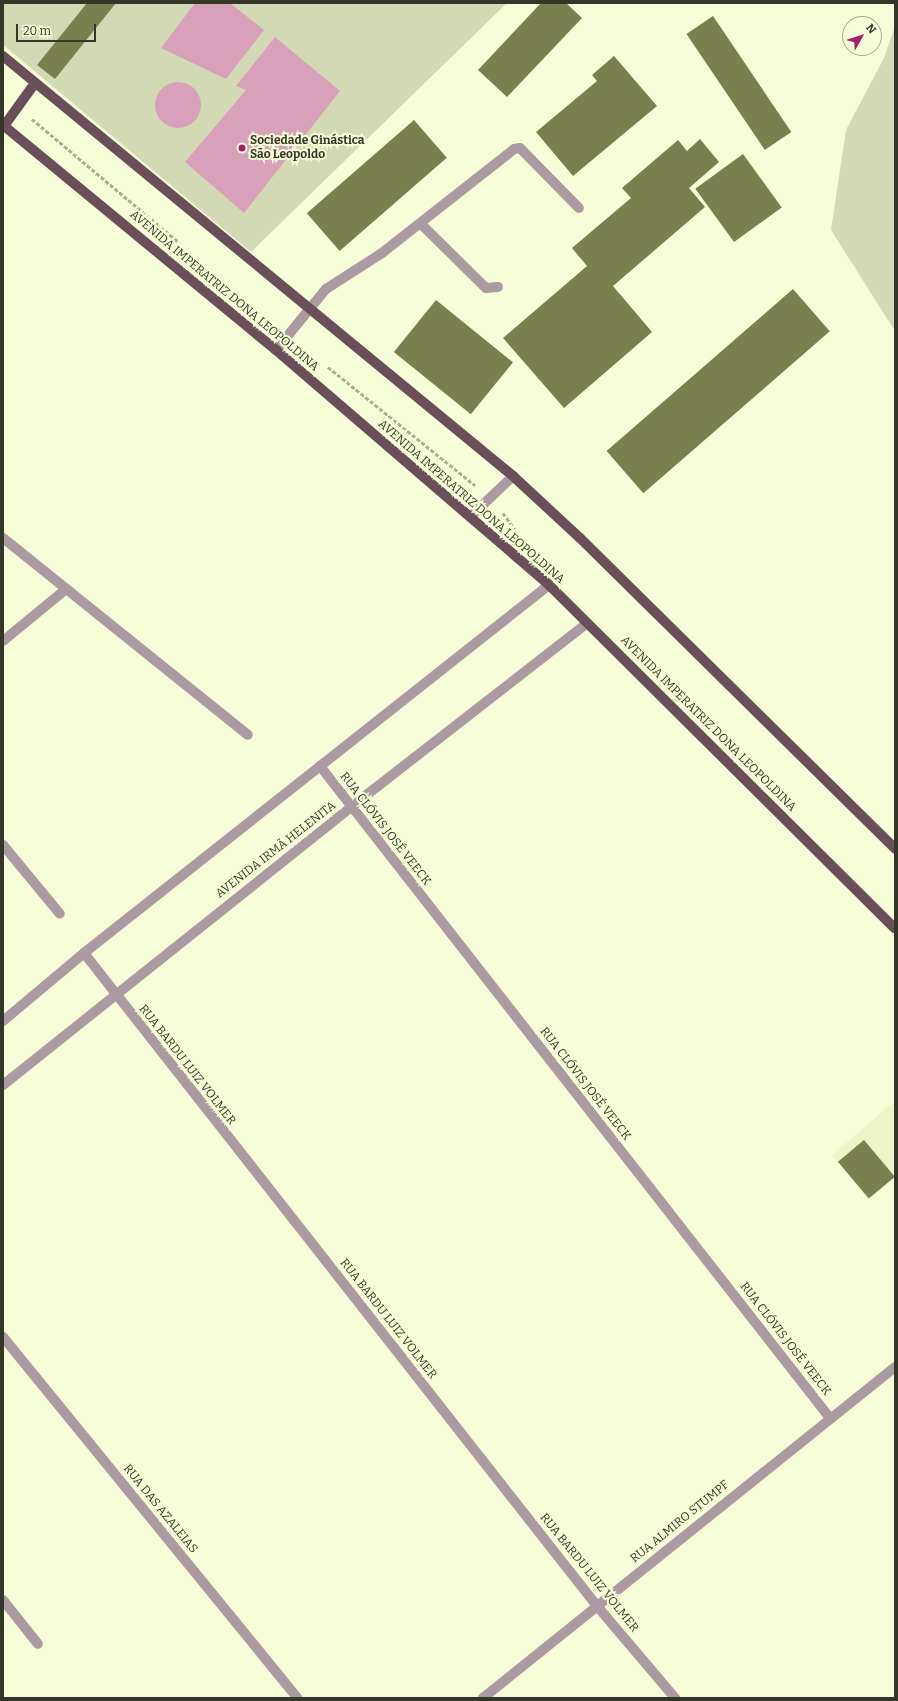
<!DOCTYPE html>
<meta charset="utf-8">
<style>
body{margin:0}
#map{position:relative;width:898px;height:1701px;overflow:hidden;background:#f6fcd7;font-family:Bitter,serif}
div>[style]{position:absolute}
.built>*{inset:0;background:#edf4c7}
.green>*{inset:0;background:#d3d9b4}
.water>*{inset:0;background:#d8a1b9}
.round{border-radius:50%}
.building>*{inset:0;background:#79804e;transform-origin:0 0}
.path>*{height:2.5px;margin-top:-1.25px;transform-origin:0;background:repeating-linear-gradient(90deg,#aaaf93 0 4px,transparent 0 6px)}
.minor>*{height:10px;margin:-5px;padding:0 5px;transform-origin:5px;border-radius:5px;background:#ab9aa1}
.major>*{height:10px;margin:-5px;padding:0 5px;transform-origin:5px;border-radius:5px;background:#6a4f5b}
.dots>*{width:11px;height:11px;translate:-50% -50%;box-sizing:border-box;border:2px solid #f6fcd7;border-radius:50%}
span{translate:-50% -50%;white-space:nowrap;text-align:center;line-height:1.15;-webkit-text-stroke:4px #f6fcd7;paint-order:stroke}
.poi-label{font-size:12px;color:#343728;font-weight:700}
.left{translate:0 -50%;text-align:left}
.street-label{font-size:12px;color:#343728}
.frame{position:absolute;inset:0;border:4px solid #343728;pointer-events:none}
.north{position:absolute;left:842px;top:16px;width:40px;height:40px;box-sizing:border-box;background:#f6fcd7;border:1px solid #a8ad91;border-radius:50%;rotate:51deg;font-size:11px;font-weight:700;line-height:16px;text-align:center;color:#343728}
.north::after{content:'';display:block;margin:auto;width:14px;height:18px;background:#a31e6b;clip-path:polygon(50% 0,100% 100%,50% 72%,0 100%)}
.scale{position:absolute;left:16px;top:24px;width:80px;height:18px;box-sizing:border-box;border:2px solid #343728;border-top:0;padding-left:5px;font-size:12px;line-height:14px;white-space:nowrap;color:#343728;-webkit-text-stroke:3px #f6fcd7;paint-order:stroke}
</style>
<div id="map">
<div class="built">
<i style="clip-path:polygon(895px 1101px,895px 1178px,868px 1199px,832px 1155px)"></i>
</div>
<div class="green">
<i style="clip-path:polygon(3px 3px,507px 3px,251px 252px,3px 45px)"></i>
<i style="clip-path:polygon(895px 26px,895px 331px,831px 230px,846px 130px,884px 58px)"></i>
</div>
<div class="water">
<i style="clip-path:polygon(195px 3px,230px 3px,264px 30px,226px 79px,161px 48px)"></i>
<i style="clip-path:polygon(275px 37px,340px 91px,244px 213px,185px 162px,246px 90px,236px 86px)"></i>
<i class="round" style="left:155px;top:82px;width:46px;height:46px"></i>
</div>
<div class="building">
<i style="clip-path:polygon(87px 3px,116px 3px,55px 79px,37px 65px)"></i>
<i style="clip-path:polygon(541px 3px,566px 3px,582px 18px,507px 97px,478px 70px)"></i>
<i style="left:713px;top:16px;width:140px;height:32px;rotate:56deg"></i>
<i style="clip-path:polygon(614px 56px,657px 106px,573px 176px,536px 132px,597px 81px,592px 75px)"></i>
<i style="left:414px;top:120px;width:50px;height:142px;rotate:49deg"></i>
<i style="clip-path:polygon(700px 139px,719px 162px,689px 188px,705px 207px,613px 286px,652px 332px,564px 408px,503px 338px,587px 266px,572px 248px,631px 198px,622px 188px,678px 140px,687px 151px)"></i>
<i style="left:743px;top:154px;width:66px;height:59px;rotate:54deg"></i>
<i style="left:793px;top:289px;width:56px;height:247px;rotate:49deg"></i>
<i style="left:436px;top:300px;width:99px;height:67px;rotate:39deg"></i>
<i style="left:864px;top:1140px;width:48px;height:34px;rotate:50deg"></i>
</div>
<div class="path">
<i style="left:32px;top:119px;width:193px;rotate:40deg"></i>
<i style="left:328px;top:367px;width:189px;rotate:38.8deg"></i>
<i style="left:503px;top:513px;width:20px;rotate:53deg"></i>
</div>
<div class="minor">
<i style="left:421px;top:224px;width:91px;rotate:44.6deg"></i>
<i style="left:486px;top:288px;width:12px;rotate:-5deg"></i>
<i style="left:276px;top:350px;width:79px;rotate:-50.7deg"></i>
<i style="left:326px;top:289px;width:67px;rotate:-32.7deg"></i>
<i style="left:382px;top:253px;width:168px;rotate:-38.2deg"></i>
<i style="left:514px;top:149px;width:6px;rotate:-9deg"></i>
<i style="left:520px;top:148px;width:84px;rotate:45.5deg"></i>
<i style="left:470px;top:517px;width:59px;rotate:-43.6deg"></i>
<i style="left:3px;top:538px;width:314px;rotate:38.8deg"></i>
<i style="left:3px;top:641px;width:82px;rotate:-39.5deg"></i>
<i style="left:320px;top:766px;width:828px;rotate:51.97deg"></i>
<i style="left:3px;top:845px;width:89px;rotate:50.4deg"></i>
<i style="left:84px;top:953px;width:830px;rotate:51.85deg"></i>
<i style="left:597px;top:1606px;width:121px;rotate:49.7deg"></i>
<i style="left:3px;top:1021px;width:106px;rotate:-40deg"></i>
<i style="left:84px;top:953px;width:593px;rotate:-38.36deg"></i>
<i style="left:3px;top:1085px;width:445px;rotate:-38.6deg"></i>
<i style="left:351px;top:807px;width:299px;rotate:-37.9deg"></i>
<i style="left:3px;top:1337px;width:466px;rotate:50.8deg"></i>
<i style="left:3px;top:1600px;width:56px;rotate:51.5deg"></i>
<i style="left:483px;top:1698px;width:528px;rotate:-38.78deg"></i>
</div>
<div class="major">
<i style="left:3px;top:56px;width:661px;rotate:39.47deg"></i>
<i style="left:513px;top:476px;width:91px;rotate:42.8deg"></i>
<i style="left:580px;top:538px;width:443px;rotate:44.6deg"></i>
<i style="left:3px;top:125px;width:354px;rotate:39.5deg"></i>
<i style="left:276px;top:350px;width:360px;rotate:40.7deg"></i>
<i style="left:549px;top:585px;width:487px;rotate:44.8deg"></i>
<i style="left:4px;top:126px;width:53px;rotate:-54.2deg"></i>
</div>
<div class="dots">
<i style="left:242px;top:148px;background:#a31e6b"></i>
</div>
<div class="poi-label">
<span class="left" style="left:250px;top:148px">Sociedade Ginástica<br>São Leopoldo</span>
</div>
<div class="street-label">
<span style="left:224px;top:291px;rotate:40deg">AVENIDA IMPERATRIZ DONA LEOPOLDINA</span>
<span style="left:471px;top:502px;rotate:41deg">AVENIDA IMPERATRIZ DONA LEOPOLDINA</span>
<span style="left:708px;top:724px;rotate:45deg">AVENIDA IMPERATRIZ DONA LEOPOLDINA</span>
<span style="left:385px;top:829px;rotate:52deg">RUA CLÓVIS JOSÉ VEECK</span>
<span style="left:276px;top:850px;rotate:-38deg">AVENIDA IRMÃ HELENITA</span>
<span style="left:187px;top:1065px;rotate:52deg">RUA BARDU LUIZ VOLMER</span>
<span style="left:585px;top:1084px;rotate:52deg">RUA CLÓVIS JOSÉ VEECK</span>
<span style="left:388px;top:1319px;rotate:52deg">RUA BARDU LUIZ VOLMER</span>
<span style="left:785px;top:1339px;rotate:52deg">RUA CLÓVIS JOSÉ VEECK</span>
<span style="left:160px;top:1509px;rotate:51deg">RUA DAS AZALEIAS</span>
<span style="left:680px;top:1522px;rotate:-39deg">RUA ALMIRO STUMPF</span>
<span style="left:589px;top:1573px;rotate:51deg">RUA BARDU LUIZ VOLMER</span>
</div>
<div class="frame"></div>
<div class="north">N</div>
<div class="scale">20 m</div>
</div>
